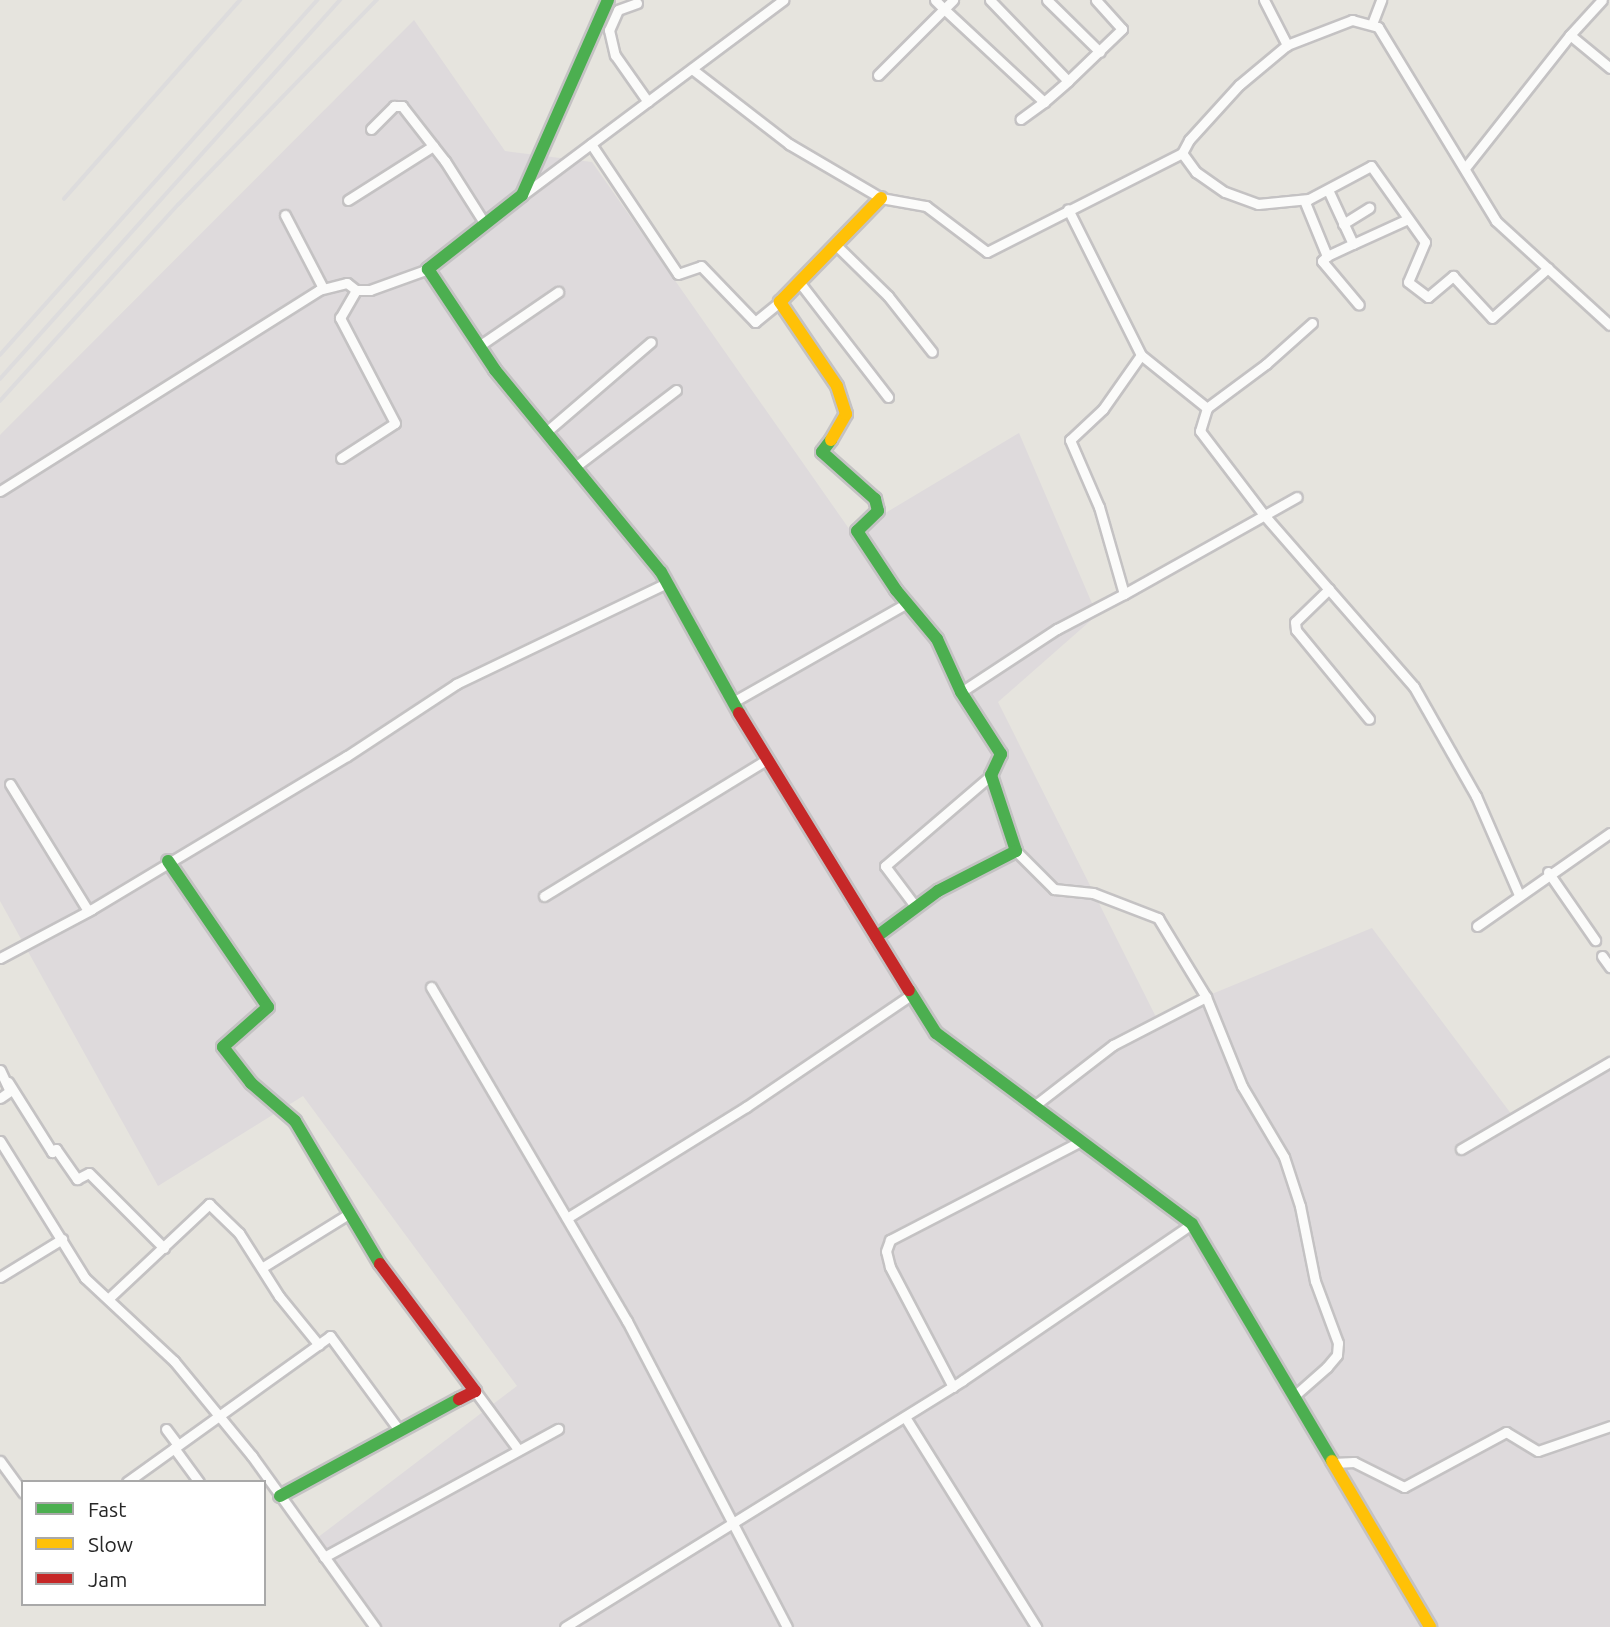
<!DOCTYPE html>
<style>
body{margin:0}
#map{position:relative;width:1610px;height:1627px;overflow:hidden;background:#e6e4de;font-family:Ubuntu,sans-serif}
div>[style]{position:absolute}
.industrial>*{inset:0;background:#dedadc}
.roads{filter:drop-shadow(2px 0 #c4c2c3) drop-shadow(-2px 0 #c4c2c3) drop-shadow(0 2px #c4c2c3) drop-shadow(0 -2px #c4c2c3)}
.street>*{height:9px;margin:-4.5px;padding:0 4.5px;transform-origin:4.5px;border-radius:4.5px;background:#fbfbfa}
.fast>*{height:12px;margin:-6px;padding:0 6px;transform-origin:6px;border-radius:6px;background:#4caf50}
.slow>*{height:12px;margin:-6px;padding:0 6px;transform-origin:6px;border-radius:6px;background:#ffc107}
.jam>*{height:12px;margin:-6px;padding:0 6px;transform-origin:6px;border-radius:6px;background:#c62828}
.rail>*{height:3.5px;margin:-1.75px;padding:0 1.75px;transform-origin:1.75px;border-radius:1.75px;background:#dddcdd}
span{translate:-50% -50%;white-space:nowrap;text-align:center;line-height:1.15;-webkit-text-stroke:5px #fff;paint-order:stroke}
.legend{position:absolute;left:21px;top:1480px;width:245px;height:126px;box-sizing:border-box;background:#fff;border:2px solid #a9a9a9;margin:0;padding:9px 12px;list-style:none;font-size:21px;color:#272727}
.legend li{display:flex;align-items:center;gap:14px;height:35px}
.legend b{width:35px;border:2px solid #a9a9a9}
</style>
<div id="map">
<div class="industrial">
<i style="clip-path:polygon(414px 20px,505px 151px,592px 162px,852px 533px,1019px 433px,1097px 615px,998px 702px,1156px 1017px,1372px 928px,1512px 1115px,1610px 1070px,1610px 1627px,372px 1627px,317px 1538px,517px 1386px,303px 1096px,158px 1186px,0 901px,0 435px)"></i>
</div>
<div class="roads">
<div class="street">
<i style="left:935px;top:0;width:13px;rotate:45deg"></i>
<i style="left:944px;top:9px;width:13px;rotate:-45deg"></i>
<i style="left:990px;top:0;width:112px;rotate:46.1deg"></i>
<i style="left:1068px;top:81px;width:75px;rotate:-43.9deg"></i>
<i style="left:1122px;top:29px;width:39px;rotate:-132deg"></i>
<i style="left:1047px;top:0;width:74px;rotate:44.5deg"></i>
<i style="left:1264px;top:0;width:51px;rotate:62.9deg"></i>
<i style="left:1287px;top:45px;width:70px;rotate:-21deg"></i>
<i style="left:1352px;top:20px;width:27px;rotate:15deg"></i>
<i style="left:1378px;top:27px;width:227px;rotate:58.7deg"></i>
<i style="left:1496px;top:221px;width:154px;rotate:42.4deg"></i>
<i style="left:637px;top:3px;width:20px;rotate:160deg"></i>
<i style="left:618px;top:10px;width:22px;rotate:114deg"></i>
<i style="left:609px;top:30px;width:26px;rotate:77deg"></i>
<i style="left:615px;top:55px;width:57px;rotate:54.9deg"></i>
<i style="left:1372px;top:24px;width:26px;rotate:-69deg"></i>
<i style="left:1570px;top:35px;width:47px;rotate:-47.6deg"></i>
<i style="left:1287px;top:45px;width:62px;rotate:140.2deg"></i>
<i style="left:1239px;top:85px;width:74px;rotate:132.3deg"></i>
<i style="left:1189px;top:140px;width:15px;rotate:118deg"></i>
<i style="left:1182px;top:153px;width:24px;rotate:54deg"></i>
<i style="left:1196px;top:172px;width:35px;rotate:35deg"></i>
<i style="left:1225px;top:192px;width:35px;rotate:20deg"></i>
<i style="left:1258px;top:204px;width:51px;rotate:-5.6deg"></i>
<i style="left:1309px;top:199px;width:70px;rotate:-28deg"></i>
<i style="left:1371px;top:166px;width:93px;rotate:54.6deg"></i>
<i style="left:1425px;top:242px;width:43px;rotate:113deg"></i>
<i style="left:1408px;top:282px;width:25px;rotate:37deg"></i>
<i style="left:1428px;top:297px;width:33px;rotate:-40deg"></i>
<i style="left:1453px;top:276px;width:57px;rotate:47.1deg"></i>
<i style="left:1492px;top:318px;width:75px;rotate:-41.8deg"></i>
<i style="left:692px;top:69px;width:123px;rotate:37.7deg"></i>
<i style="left:789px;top:144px;width:107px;rotate:30.4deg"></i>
<i style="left:881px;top:198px;width:46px;rotate:10.1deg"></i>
<i style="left:926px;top:206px;width:76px;rotate:37deg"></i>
<i style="left:987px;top:252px;width:219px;rotate:-26.9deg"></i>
<i style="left:878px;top:75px;width:93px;rotate:-45deg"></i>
<i style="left:944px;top:9px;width:137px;rotate:42.9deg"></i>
<i style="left:1044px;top:102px;width:29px;rotate:144deg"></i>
<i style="left:1044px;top:102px;width:32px;rotate:-41deg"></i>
<i style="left:371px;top:129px;width:33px;rotate:-45deg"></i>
<i style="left:394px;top:106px;width:8px"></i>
<i style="left:402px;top:106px;width:70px;rotate:52deg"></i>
<i style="left:445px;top:161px;width:75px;rotate:57.6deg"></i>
<i style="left:591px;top:144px;width:156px;rotate:56.2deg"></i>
<i style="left:678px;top:274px;width:24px;rotate:-19deg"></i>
<i style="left:701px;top:266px;width:78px;rotate:46deg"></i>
<i style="left:755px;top:322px;width:32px;rotate:-39deg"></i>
<i style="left:1465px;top:168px;width:169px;rotate:-51.7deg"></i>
<i style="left:1570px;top:35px;width:52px;rotate:39.5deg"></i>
<i style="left:1329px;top:192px;width:57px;rotate:65.2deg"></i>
<i style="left:1353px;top:244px;width:60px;rotate:-24.4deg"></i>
<i style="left:524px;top:194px;width:324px;rotate:-36.8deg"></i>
<i style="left:348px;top:200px;width:101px;rotate:-32.4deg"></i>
<i style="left:1304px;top:200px;width:61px;rotate:67.7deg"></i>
<i style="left:1327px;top:256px;width:29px;rotate:-25deg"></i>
<i style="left:285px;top:215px;width:82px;rotate:62.5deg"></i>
<i style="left:1343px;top:224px;width:31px;rotate:-32deg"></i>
<i style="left:838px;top:247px;width:70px;rotate:44.4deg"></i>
<i style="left:888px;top:296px;width:71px;rotate:51.8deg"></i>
<i style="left:1327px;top:256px;width:7px;rotate:135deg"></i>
<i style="left:1322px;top:261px;width:57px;rotate:49.9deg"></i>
<i style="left:800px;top:283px;width:144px;rotate:52.3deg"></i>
<i style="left:1312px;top:323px;width:62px;rotate:138.3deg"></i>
<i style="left:1266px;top:364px;width:74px;rotate:143.3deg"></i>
<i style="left:1207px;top:408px;width:24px;rotate:107deg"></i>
<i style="left:1200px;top:431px;width:106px;rotate:52.7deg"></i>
<i style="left:1264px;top:515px;width:228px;rotate:48.9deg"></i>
<i style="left:1414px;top:687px;width:125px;rotate:60.4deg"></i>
<i style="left:1476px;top:796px;width:108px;rotate:66.5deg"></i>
<i style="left:479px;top:346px;width:96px;rotate:-34.4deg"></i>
<i style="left:1141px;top:355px;width:85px;rotate:38.8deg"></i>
<i style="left:546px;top:432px;width:138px;rotate:-40.6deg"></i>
<i style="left:341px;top:458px;width:64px;rotate:-32.9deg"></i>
<i style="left:395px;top:423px;width:119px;rotate:-117.6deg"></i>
<i style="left:340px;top:318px;width:32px;rotate:-60deg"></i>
<i style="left:575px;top:467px;width:127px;rotate:-37.3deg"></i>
<i style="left:0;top:491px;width:377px;rotate:-32.2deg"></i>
<i style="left:319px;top:290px;width:29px;rotate:-14deg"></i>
<i style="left:347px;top:283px;width:11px;rotate:38deg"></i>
<i style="left:356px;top:290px;width:14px"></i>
<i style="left:370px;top:290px;width:62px;rotate:-19.9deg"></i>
<i style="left:1329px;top:589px;width:47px;rotate:135.9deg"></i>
<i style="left:1295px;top:622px;width:8px;rotate:83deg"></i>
<i style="left:1296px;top:630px;width:115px;rotate:50.6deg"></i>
<i style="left:1124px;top:594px;width:198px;rotate:-29.3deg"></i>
<i style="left:961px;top:692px;width:115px;rotate:-33.3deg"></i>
<i style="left:1057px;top:629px;width:76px;rotate:-27.6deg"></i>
<i style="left:1124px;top:594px;width:91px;rotate:-106deg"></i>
<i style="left:1099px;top:507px;width:73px;rotate:-113.4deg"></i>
<i style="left:1070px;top:440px;width:45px;rotate:-43.2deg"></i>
<i style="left:1103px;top:409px;width:66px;rotate:-54.9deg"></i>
<i style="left:1141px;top:355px;width:163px;rotate:-116.6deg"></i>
<i style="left:733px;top:702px;width:200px;rotate:-29.6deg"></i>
<i style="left:10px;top:784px;width:149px;rotate:58.4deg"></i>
<i style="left:1016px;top:851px;width:54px;rotate:45deg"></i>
<i style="left:1054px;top:889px;width:39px;rotate:6deg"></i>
<i style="left:1093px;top:893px;width:70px;rotate:21deg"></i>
<i style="left:1158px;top:918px;width:92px;rotate:58.7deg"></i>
<i style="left:1206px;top:997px;width:96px;rotate:68deg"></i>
<i style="left:1242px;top:1086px;width:82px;rotate:59.4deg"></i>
<i style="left:1284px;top:1157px;width:52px;rotate:71.9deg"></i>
<i style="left:1300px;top:1206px;width:76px;rotate:78.7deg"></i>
<i style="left:1315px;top:1281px;width:66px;rotate:69.6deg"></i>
<i style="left:1338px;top:1343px;width:12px;rotate:95deg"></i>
<i style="left:1337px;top:1355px;width:16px;rotate:130deg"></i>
<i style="left:1327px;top:1367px;width:44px;rotate:138.7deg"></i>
<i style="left:1548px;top:872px;width:83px;rotate:55.3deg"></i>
<i style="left:544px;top:896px;width:260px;rotate:-31.5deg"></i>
<i style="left:915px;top:906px;width:50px;rotate:-126.9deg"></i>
<i style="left:885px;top:866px;width:140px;rotate:-40.6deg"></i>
<i style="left:1477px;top:926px;width:162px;rotate:-35deg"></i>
<i style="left:1602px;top:956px;width:14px;rotate:54deg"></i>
<i style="left:0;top:958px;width:104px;rotate:-28deg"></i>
<i style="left:92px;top:909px;width:297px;rotate:-31deg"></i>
<i style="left:347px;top:756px;width:131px;rotate:-33.4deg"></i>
<i style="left:456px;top:684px;width:234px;rotate:-25.6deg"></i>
<i style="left:431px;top:987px;width:387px;rotate:59.6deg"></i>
<i style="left:627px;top:1321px;width:345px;rotate:62.4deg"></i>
<i style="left:0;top:1070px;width:23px;rotate:65deg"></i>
<i style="left:10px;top:1091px;width:12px;rotate:145deg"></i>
<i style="left:8px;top:1082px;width:83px;rotate:57.8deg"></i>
<i style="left:52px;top:1152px;width:5px;rotate:-37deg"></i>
<i style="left:56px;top:1149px;width:37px;rotate:55deg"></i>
<i style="left:77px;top:1179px;width:13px;rotate:-27deg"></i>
<i style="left:89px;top:1173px;width:106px;rotate:45deg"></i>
<i style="left:1034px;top:1106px;width:100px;rotate:-37.7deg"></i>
<i style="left:1113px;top:1045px;width:105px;rotate:-27.3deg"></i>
<i style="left:0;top:1141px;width:161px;rotate:58.2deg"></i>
<i style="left:85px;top:1278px;width:122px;rotate:43deg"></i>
<i style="left:174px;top:1361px;width:123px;rotate:50.6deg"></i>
<i style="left:252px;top:1456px;width:211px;rotate:54.3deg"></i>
<i style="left:1461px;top:1149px;width:173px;rotate:-30.3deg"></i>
<i style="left:567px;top:1218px;width:211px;rotate:-31.8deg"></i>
<i style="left:746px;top:1107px;width:201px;rotate:-34.2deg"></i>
<i style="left:263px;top:1267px;width:102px;rotate:-31.8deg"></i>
<i style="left:0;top:1277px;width:73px;rotate:-31.5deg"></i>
<i style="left:108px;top:1299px;width:139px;rotate:-43.2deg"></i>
<i style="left:209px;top:1204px;width:42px;rotate:44deg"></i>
<i style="left:239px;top:1233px;width:75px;rotate:57.6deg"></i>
<i style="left:279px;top:1296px;width:63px;rotate:50.8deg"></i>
<i style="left:953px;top:1387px;width:136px;rotate:-117.7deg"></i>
<i style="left:890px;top:1267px;width:16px;rotate:-104deg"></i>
<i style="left:886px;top:1251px;width:12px;rotate:-70deg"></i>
<i style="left:890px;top:1240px;width:215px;rotate:-27.4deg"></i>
<i style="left:475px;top:1391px;width:71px;rotate:53.6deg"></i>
<i style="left:905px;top:1417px;width:248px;rotate:58deg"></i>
<i style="left:166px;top:1429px;width:20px;rotate:53deg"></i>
<i style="left:174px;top:1448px;width:42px;rotate:53.7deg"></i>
<i style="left:0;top:1461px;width:39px;rotate:54deg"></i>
<i style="left:1333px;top:1463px;width:21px;rotate:-3deg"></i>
<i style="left:1354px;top:1462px;width:56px;rotate:26.6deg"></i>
<i style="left:1404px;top:1487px;width:116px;rotate:-28.3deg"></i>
<i style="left:1506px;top:1432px;width:37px;rotate:31deg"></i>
<i style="left:1538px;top:1451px;width:76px;rotate:-19.1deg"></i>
<i style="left:127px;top:1482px;width:250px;rotate:-35.7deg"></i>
<i style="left:330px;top:1336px;width:117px;rotate:53.7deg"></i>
<i style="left:324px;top:1557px;width:267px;rotate:-28.7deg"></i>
<i style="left:565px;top:1627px;width:468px;rotate:-31.8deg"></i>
<i style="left:963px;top:1380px;width:277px;rotate:-34.3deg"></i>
</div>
<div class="fast">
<i style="left:608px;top:0;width:213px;rotate:113.8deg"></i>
<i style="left:522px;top:195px;width:120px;rotate:141.8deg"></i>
<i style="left:428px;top:269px;width:121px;rotate:56.4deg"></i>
<i style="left:495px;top:370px;width:261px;rotate:50.6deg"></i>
<i style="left:661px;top:572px;width:161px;rotate:61deg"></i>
<i style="left:831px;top:440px;width:15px;rotate:127deg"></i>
<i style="left:822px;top:452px;width:71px;rotate:41.6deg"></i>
<i style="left:875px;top:499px;width:12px;rotate:76deg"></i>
<i style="left:878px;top:511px;width:29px;rotate:136deg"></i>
<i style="left:857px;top:531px;width:71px;rotate:56.5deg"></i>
<i style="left:896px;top:590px;width:64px;rotate:50.1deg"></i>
<i style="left:937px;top:639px;width:58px;rotate:65.6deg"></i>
<i style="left:961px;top:692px;width:74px;rotate:57.2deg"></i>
<i style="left:1001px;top:754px;width:23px;rotate:115deg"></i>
<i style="left:991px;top:775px;width:80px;rotate:71.8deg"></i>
<i style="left:1016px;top:851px;width:88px;rotate:152.9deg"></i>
<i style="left:938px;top:891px;width:77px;rotate:143.4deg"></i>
<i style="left:168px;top:861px;width:177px;rotate:55.6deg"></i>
<i style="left:268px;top:1007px;width:60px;rotate:138.4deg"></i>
<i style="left:223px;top:1047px;width:46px;rotate:52.1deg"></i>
<i style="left:251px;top:1083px;width:58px;rotate:40.8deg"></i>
<i style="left:295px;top:1121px;width:166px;rotate:59.3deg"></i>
<i style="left:909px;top:990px;width:51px;rotate:57.9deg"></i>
<i style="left:936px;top:1033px;width:319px;rotate:36.7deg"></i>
<i style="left:1192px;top:1224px;width:275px;rotate:59.4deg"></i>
<i style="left:280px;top:1496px;width:204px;rotate:-28.5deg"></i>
</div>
<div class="slow">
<i style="left:831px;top:440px;width:30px;rotate:-60deg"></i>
<i style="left:846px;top:414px;width:29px;rotate:-108deg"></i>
<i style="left:837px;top:386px;width:102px;rotate:-124.2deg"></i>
<i style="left:780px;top:302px;width:145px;rotate:-45.8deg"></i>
<i style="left:1332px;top:1461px;width:193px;rotate:59.4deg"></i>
</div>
<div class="jam">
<i style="left:739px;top:713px;width:325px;rotate:58.5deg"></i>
<i style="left:380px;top:1264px;width:159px;rotate:53.2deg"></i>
<i style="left:475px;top:1391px;width:18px;rotate:153deg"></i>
</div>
</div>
<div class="rail">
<i style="left:64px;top:199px;width:266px;rotate:-48.5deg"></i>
<i style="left:0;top:355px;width:476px;rotate:-48.2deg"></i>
<i style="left:0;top:379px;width:509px;rotate:-48.1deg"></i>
<i style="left:0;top:401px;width:265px;rotate:-47.8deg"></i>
<i style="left:178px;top:205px;width:286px;rotate:-45.9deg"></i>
</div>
<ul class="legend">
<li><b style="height:9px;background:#4caf50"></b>Fast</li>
<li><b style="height:9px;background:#ffc107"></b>Slow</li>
<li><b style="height:9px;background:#c62828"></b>Jam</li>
</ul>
</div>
